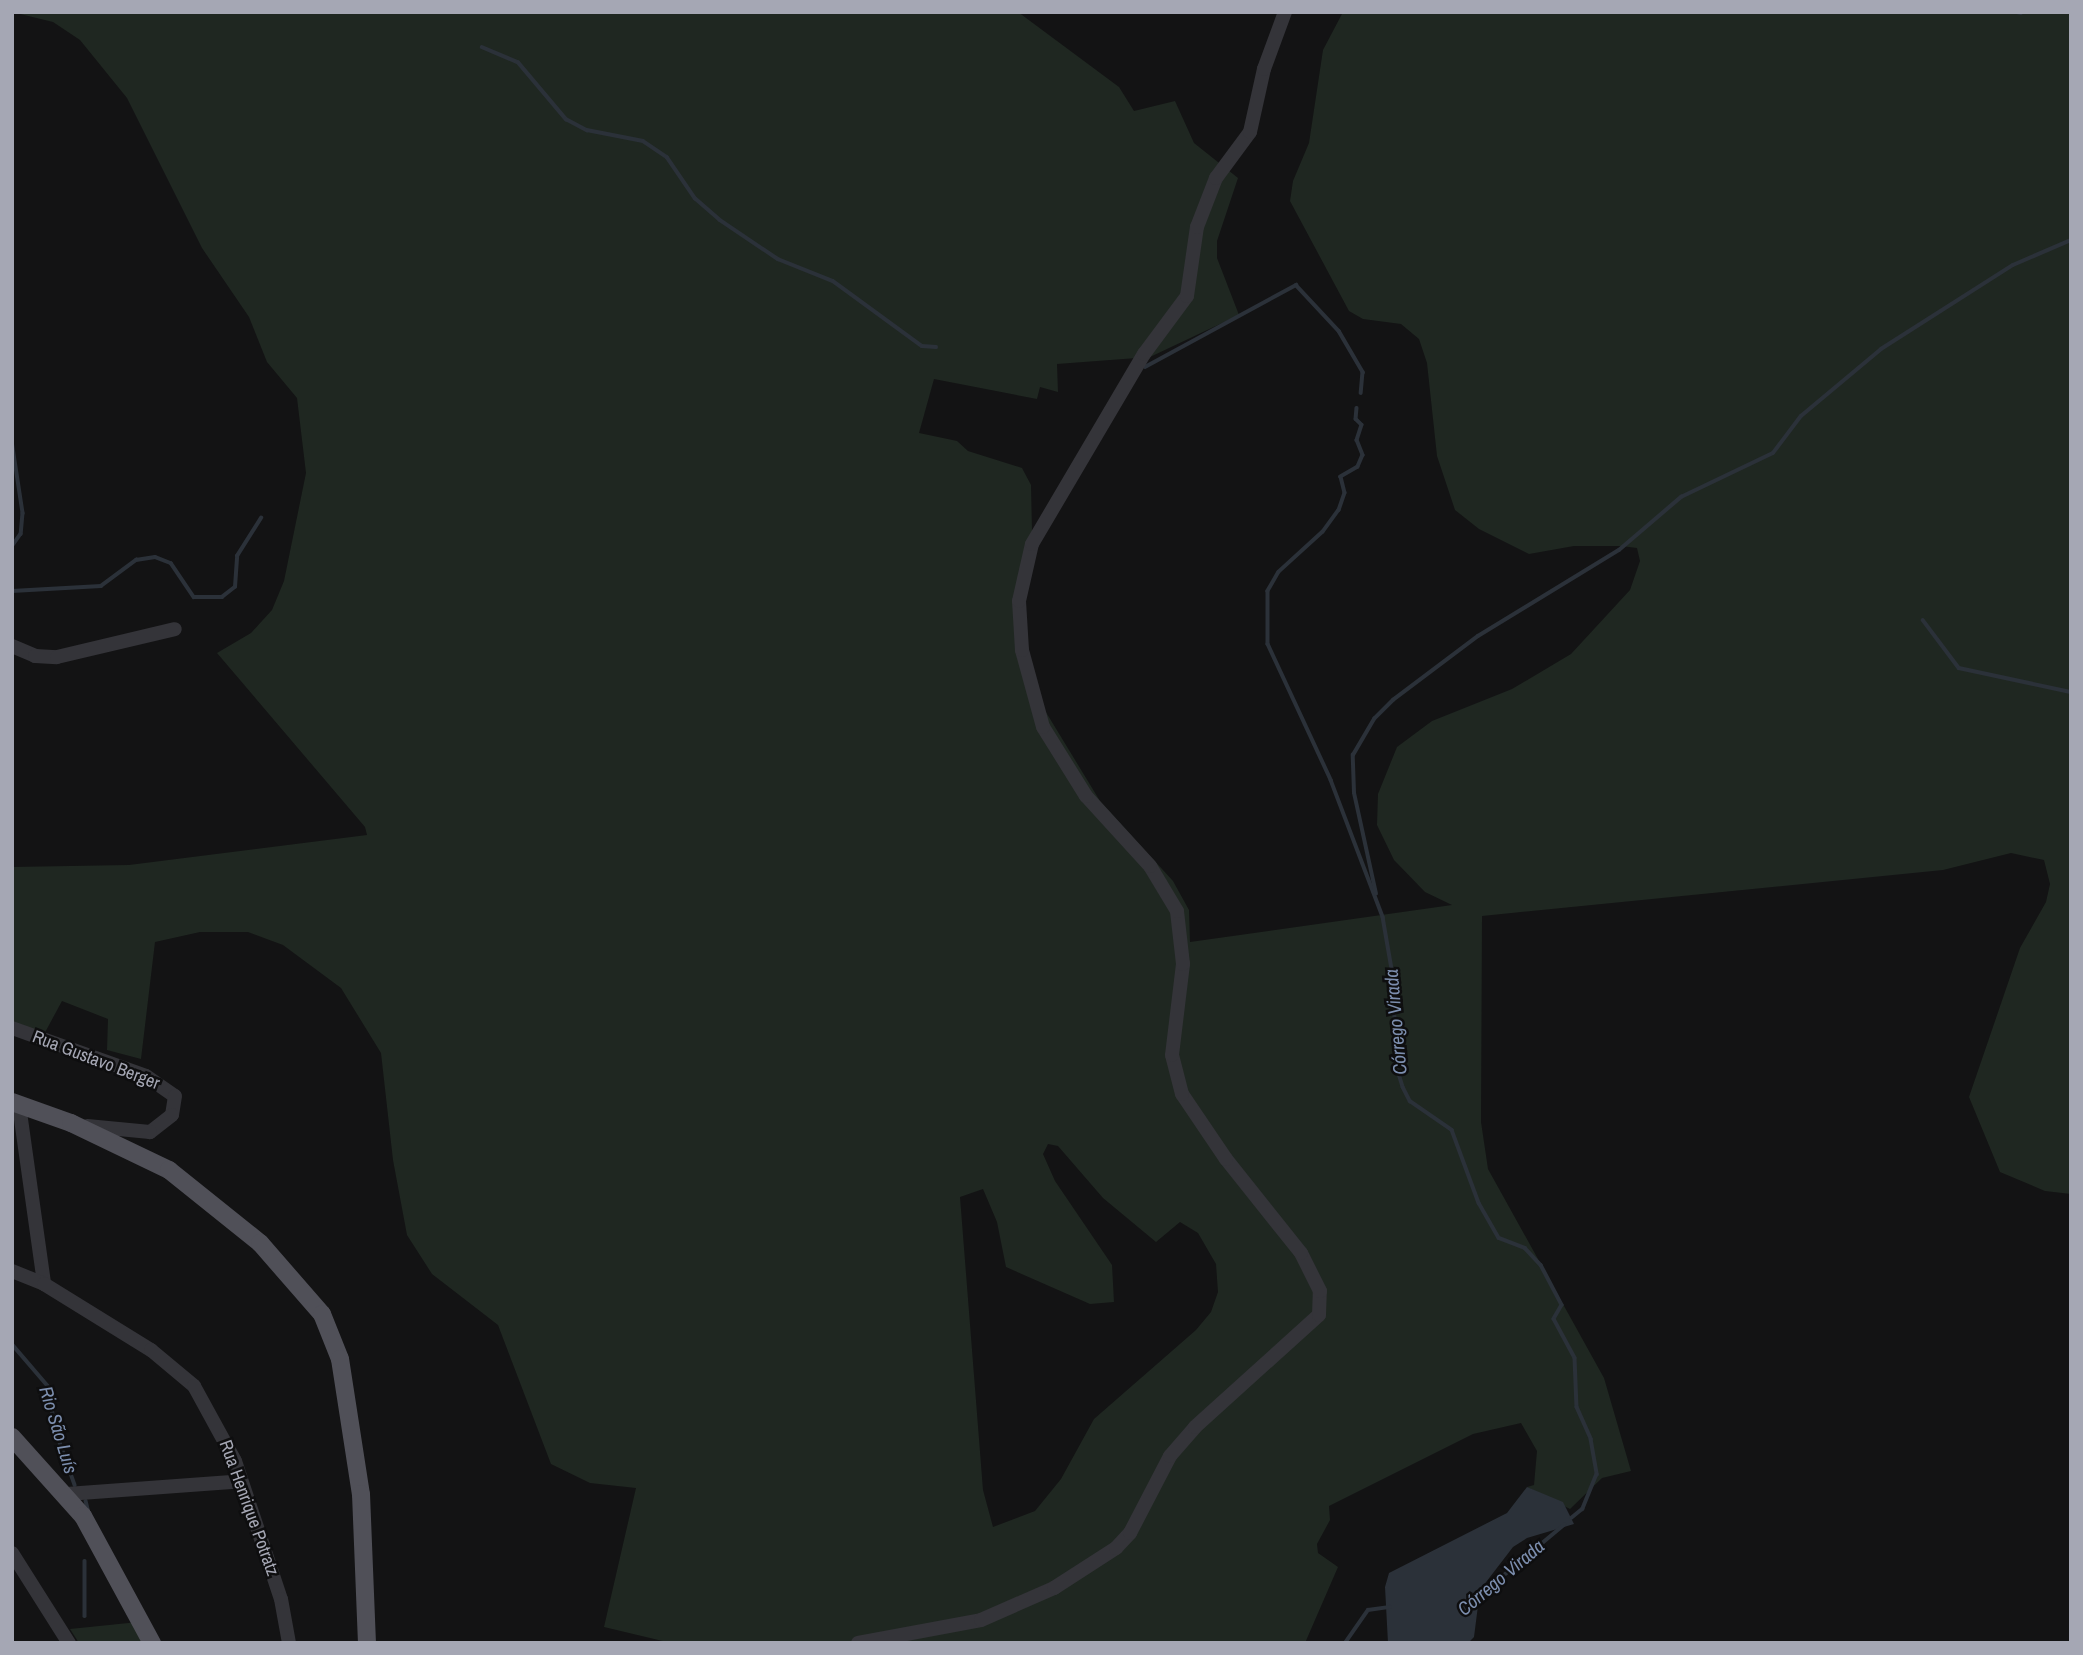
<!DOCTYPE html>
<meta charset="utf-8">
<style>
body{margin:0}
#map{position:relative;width:2083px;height:1655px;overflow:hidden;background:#131314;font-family:"Archivo Narrow",sans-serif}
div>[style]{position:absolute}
.green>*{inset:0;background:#1f2721}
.water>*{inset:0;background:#2b3139}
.stream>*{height:3.5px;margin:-1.75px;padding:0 1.75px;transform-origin:1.75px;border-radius:1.75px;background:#2b3139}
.minor>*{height:14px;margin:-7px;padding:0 7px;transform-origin:7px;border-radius:7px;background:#343439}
.major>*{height:18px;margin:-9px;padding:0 9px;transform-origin:9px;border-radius:9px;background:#505058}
span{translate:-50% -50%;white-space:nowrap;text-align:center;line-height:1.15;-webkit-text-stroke:5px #0e0e0f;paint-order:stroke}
.street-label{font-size:18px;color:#a5a7b4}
.water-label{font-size:19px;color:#7c8eae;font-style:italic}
.frame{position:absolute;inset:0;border:14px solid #a5a7b4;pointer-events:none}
</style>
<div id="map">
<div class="green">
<i style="clip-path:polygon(evenodd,12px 12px,1018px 12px,1119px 87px,1134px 111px,1175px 101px,1194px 143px,1238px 178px,1217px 241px,1217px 258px,1239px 315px,1150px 357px,1057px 364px,1058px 392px,1040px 387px,1037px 399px,934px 379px,919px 433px,957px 441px,968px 451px,1022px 468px,1031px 485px,1032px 531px,1022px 596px,1027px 645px,1041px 704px,1100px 801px,1173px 881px,1189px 910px,1190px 942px,1452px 905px,1425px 892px,1394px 860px,1377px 825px,1378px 794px,1397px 747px,1432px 721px,1512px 689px,1571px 654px,1630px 590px,1640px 561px,1637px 548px,1621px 546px,1574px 546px,1529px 554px,1479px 529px,1455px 510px,1437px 456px,1427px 363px,1419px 339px,1401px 324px,1363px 319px,1349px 311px,1290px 201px,1293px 181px,1309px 143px,1323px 50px,1343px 12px,2071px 12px,2071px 1194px,2045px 1191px,2000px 1172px,1969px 1097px,2020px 948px,2046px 902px,2050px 884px,2044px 860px,2011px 853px,1943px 870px,1482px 916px,1481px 1122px,1488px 1169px,1604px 1378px,1631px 1471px,1602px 1478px,1570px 1509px,1527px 1487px,1534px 1485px,1537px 1451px,1521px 1423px,1473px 1434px,1329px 1506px,1330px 1520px,1317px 1544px,1318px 1553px,1338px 1567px,1305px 1643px,671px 1643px,604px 1627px,636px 1488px,590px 1483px,551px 1464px,498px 1325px,432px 1274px,407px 1235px,393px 1160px,381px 1053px,341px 988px,283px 945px,248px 932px,200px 932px,155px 942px,141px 1059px,107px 1050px,108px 1019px,62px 1001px,42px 1038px,12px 1027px,12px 867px,129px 865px,367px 835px,365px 827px,217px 653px,251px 633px,272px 610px,284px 581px,306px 473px,297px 398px,267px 362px,249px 317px,202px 248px,127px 98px,80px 40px,53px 22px,12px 12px,1048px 1144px,1058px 1146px,1103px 1198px,1156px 1242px,1180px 1222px,1198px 1233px,1216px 1264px,1218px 1292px,1211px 1312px,1196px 1330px,1094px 1419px,1061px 1479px,1035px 1511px,993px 1527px,983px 1490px,960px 1197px,983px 1189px,997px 1222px,1006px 1267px,1090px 1304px,1114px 1302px,1112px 1265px,1055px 1181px,1043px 1154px,1048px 1144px)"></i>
<i style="clip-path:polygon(138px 1622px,149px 1643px,79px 1643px,70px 1629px)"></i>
</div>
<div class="water">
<i style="clip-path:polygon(1527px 1487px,1563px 1502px,1574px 1524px,1527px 1538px,1513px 1547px,1480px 1590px,1474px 1637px,1468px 1643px,1388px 1643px,1385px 1587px,1389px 1573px,1507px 1513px)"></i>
</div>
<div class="stream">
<i style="left:2017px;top:12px;width:4px;rotate:14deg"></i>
<i style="left:482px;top:47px;width:39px;rotate:23deg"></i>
<i style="left:518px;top:62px;width:75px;rotate:49.9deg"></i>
<i style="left:566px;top:119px;width:24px;rotate:28deg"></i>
<i style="left:587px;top:130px;width:57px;rotate:11.1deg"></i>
<i style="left:643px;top:141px;width:29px;rotate:34deg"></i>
<i style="left:667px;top:157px;width:50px;rotate:55.7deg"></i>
<i style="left:695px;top:198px;width:33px;rotate:41deg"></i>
<i style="left:720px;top:220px;width:70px;rotate:33.9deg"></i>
<i style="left:778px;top:259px;width:59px;rotate:21.8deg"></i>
<i style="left:833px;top:281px;width:110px;rotate:36.1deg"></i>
<i style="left:922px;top:346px;width:14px;rotate:4deg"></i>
<i style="left:1145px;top:367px;width:172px;rotate:-28.5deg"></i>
<i style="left:1296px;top:285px;width:63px;rotate:46.9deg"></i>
<i style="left:1339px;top:331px;width:48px;rotate:59.7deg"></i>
<i style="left:1363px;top:372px;width:21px;rotate:95deg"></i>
<i style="left:1357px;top:408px;width:11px;rotate:95deg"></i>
<i style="left:1356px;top:419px;width:8px;rotate:45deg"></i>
<i style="left:1362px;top:425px;width:16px;rotate:108deg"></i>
<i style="left:1357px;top:440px;width:16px;rotate:68deg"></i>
<i style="left:1363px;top:455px;width:13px;rotate:113deg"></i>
<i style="left:1358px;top:467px;width:20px;rotate:150deg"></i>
<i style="left:1341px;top:477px;width:16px;rotate:76deg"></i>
<i style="left:1345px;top:493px;width:18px;rotate:109deg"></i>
<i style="left:1339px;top:510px;width:27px;rotate:126deg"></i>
<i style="left:1323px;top:532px;width:59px;rotate:137.7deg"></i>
<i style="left:1279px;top:572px;width:22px;rotate:120deg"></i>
<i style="left:1268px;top:591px;width:53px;rotate:90deg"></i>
<i style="left:1268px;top:644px;width:150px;rotate:65.1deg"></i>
<i style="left:1331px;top:780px;width:147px;rotate:69.2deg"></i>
<i style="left:1383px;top:917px;width:65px;rotate:80.2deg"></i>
<i style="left:1394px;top:981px;width:83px;rotate:88.6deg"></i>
<i style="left:1396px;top:1064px;width:24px;rotate:73deg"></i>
<i style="left:1403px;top:1087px;width:16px;rotate:63deg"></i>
<i style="left:1410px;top:1101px;width:51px;rotate:34.6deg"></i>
<i style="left:1452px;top:1130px;width:78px;rotate:69.7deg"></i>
<i style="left:1479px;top:1203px;width:40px;rotate:60.3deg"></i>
<i style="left:1499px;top:1238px;width:28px;rotate:21deg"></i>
<i style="left:1525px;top:1248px;width:23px;rotate:47deg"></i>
<i style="left:1541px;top:1265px;width:45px;rotate:62.3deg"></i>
<i style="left:1562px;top:1305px;width:16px;rotate:120deg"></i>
<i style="left:1554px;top:1319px;width:44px;rotate:61.7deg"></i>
<i style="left:1575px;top:1358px;width:49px;rotate:87.7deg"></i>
<i style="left:1577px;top:1407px;width:35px;rotate:66deg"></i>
<i style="left:1591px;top:1439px;width:36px;rotate:80deg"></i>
<i style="left:1597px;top:1474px;width:38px;rotate:112deg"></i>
<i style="left:1583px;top:1509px;width:14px;rotate:141deg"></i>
<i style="left:12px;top:441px;width:73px;rotate:81.3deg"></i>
<i style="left:23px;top:513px;width:21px;rotate:95deg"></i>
<i style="left:21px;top:534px;width:16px;rotate:125deg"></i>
<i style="left:12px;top:591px;width:89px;rotate:-3.2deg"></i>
<i style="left:101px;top:586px;width:44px;rotate:-36.6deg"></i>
<i style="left:136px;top:560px;width:19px;rotate:-9deg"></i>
<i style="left:155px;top:557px;width:17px;rotate:21deg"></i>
<i style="left:171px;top:563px;width:41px;rotate:55.9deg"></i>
<i style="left:194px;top:597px;width:28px"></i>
<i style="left:222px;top:597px;width:16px;rotate:-38deg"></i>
<i style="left:235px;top:587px;width:31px;rotate:-86deg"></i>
<i style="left:237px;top:556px;width:45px;rotate:-57.7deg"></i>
<i style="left:1923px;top:620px;width:60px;rotate:53.1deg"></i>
<i style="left:1959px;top:668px;width:115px;rotate:12.1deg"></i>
<i style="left:1376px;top:894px;width:103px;rotate:-102.3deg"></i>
<i style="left:1354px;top:793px;width:38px;rotate:-92deg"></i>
<i style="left:1353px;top:755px;width:42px;rotate:-59.7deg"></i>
<i style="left:1374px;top:719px;width:27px;rotate:-45deg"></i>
<i style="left:1393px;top:700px;width:106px;rotate:-37deg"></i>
<i style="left:1478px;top:636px;width:165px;rotate:-31.4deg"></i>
<i style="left:1619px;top:550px;width:82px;rotate:-40.5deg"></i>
<i style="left:1681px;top:497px;width:102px;rotate:-25.6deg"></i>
<i style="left:1773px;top:453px;width:46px;rotate:-52.9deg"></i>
<i style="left:1801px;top:416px;width:104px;rotate:-39.9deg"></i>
<i style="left:1881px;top:349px;width:156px;rotate:-32.5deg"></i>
<i style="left:2013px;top:265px;width:63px;rotate:-23.3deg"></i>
<i style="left:12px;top:1344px;width:55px;rotate:49.4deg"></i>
<i style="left:48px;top:1386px;width:46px;rotate:79.9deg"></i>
<i style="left:56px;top:1431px;width:57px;rotate:70.6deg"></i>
<i style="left:86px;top:1501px;width:12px;rotate:76deg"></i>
<i style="left:85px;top:1561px;width:55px;rotate:90deg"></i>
<i style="left:1473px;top:1601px;width:119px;rotate:-39.9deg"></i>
<i style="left:1345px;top:1643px;width:40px;rotate:-55.1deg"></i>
<i style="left:1368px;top:1610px;width:22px;rotate:-8deg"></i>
</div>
<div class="minor">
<i style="left:12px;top:646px;width:25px;rotate:23deg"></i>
<i style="left:35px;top:656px;width:22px;rotate:3deg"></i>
<i style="left:57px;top:657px;width:121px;rotate:-13.3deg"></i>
<i style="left:12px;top:1028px;width:142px;rotate:19.7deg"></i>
<i style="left:146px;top:1076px;width:35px;rotate:35deg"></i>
<i style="left:175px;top:1096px;width:19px;rotate:99deg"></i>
<i style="left:172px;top:1115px;width:28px;rotate:142deg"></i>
<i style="left:150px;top:1132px;width:63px;rotate:-174.6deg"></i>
<i style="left:19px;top:1105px;width:181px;rotate:82deg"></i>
<i style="left:12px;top:1271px;width:35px;rotate:22deg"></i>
<i style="left:44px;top:1284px;width:126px;rotate:31.7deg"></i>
<i style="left:151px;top:1350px;width:56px;rotate:39.9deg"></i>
<i style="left:194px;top:1386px;width:85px;rotate:61.3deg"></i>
<i style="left:235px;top:1461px;width:145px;rotate:71.6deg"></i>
<i style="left:281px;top:1599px;width:45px;rotate:79.7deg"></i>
<i style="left:67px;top:1494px;width:175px;rotate:-4.2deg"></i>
<i style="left:12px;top:1553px;width:107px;rotate:57.7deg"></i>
<i style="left:858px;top:1643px;width:125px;rotate:-10.6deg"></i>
<i style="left:981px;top:1620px;width:80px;rotate:-23.7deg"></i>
<i style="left:1054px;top:1588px;width:74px;rotate:-32.8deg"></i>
<i style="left:1116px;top:1548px;width:21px;rotate:-47deg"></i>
<i style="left:1130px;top:1533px;width:87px;rotate:-62.5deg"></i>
<i style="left:1170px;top:1456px;width:38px;rotate:-49deg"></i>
<i style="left:1195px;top:1427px;width:167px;rotate:-42.1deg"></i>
<i style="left:1319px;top:1315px;width:24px;rotate:-88deg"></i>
<i style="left:1320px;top:1291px;width:42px;rotate:-116.6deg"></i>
<i style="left:1301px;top:1253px;width:120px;rotate:-128.6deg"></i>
<i style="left:1226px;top:1159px;width:78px;rotate:-124.1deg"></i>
<i style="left:1182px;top:1094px;width:40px;rotate:-104.4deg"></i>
<i style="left:1172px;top:1055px;width:92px;rotate:-83.1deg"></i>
<i style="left:1183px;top:964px;width:53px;rotate:-96.5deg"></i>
<i style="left:1177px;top:911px;width:52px;rotate:-121deg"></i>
<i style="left:1150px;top:866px;width:95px;rotate:-132.4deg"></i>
<i style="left:1086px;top:796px;width:81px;rotate:-121.9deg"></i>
<i style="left:1043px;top:727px;width:80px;rotate:-105.3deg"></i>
<i style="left:1022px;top:650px;width:49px;rotate:-93.5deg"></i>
<i style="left:1019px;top:601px;width:58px;rotate:-77.2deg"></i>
<i style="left:1032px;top:544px;width:221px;rotate:-59.5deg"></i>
<i style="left:1144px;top:354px;width:72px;rotate:-53.4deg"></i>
<i style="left:1187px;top:296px;width:70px;rotate:-81.8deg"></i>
<i style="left:1197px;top:227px;width:53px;rotate:-68.8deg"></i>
<i style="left:1216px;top:178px;width:57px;rotate:-53.5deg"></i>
<i style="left:1250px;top:132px;width:65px;rotate:-77.5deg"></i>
<i style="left:1264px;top:69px;width:61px;rotate:-69.8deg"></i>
</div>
<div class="major">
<i style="left:12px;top:1102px;width:63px;rotate:19.6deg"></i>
<i style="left:71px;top:1123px;width:109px;rotate:25.6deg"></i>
<i style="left:169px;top:1170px;width:117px;rotate:38.7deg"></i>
<i style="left:260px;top:1243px;width:94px;rotate:48.9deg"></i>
<i style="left:322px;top:1314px;width:48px;rotate:68.2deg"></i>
<i style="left:340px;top:1359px;width:137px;rotate:81.2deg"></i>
<i style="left:361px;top:1494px;width:149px;rotate:87.7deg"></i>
<i style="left:12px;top:1437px;width:106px;rotate:48.1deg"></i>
<i style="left:83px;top:1516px;width:145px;rotate:61.5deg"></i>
</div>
<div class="street-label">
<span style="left:96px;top:1060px;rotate:21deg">Rua Gustavo Berger</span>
<span style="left:249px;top:1508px;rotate:70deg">Rua Henrique Potratz</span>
</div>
<div class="water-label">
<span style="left:1396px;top:1022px;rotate:-95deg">Córrego Virada</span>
<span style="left:58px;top:1430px;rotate:73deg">Rio São Luís</span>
<span style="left:1501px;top:1578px;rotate:-40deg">Córrego Virada</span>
</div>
<div class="frame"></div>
</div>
